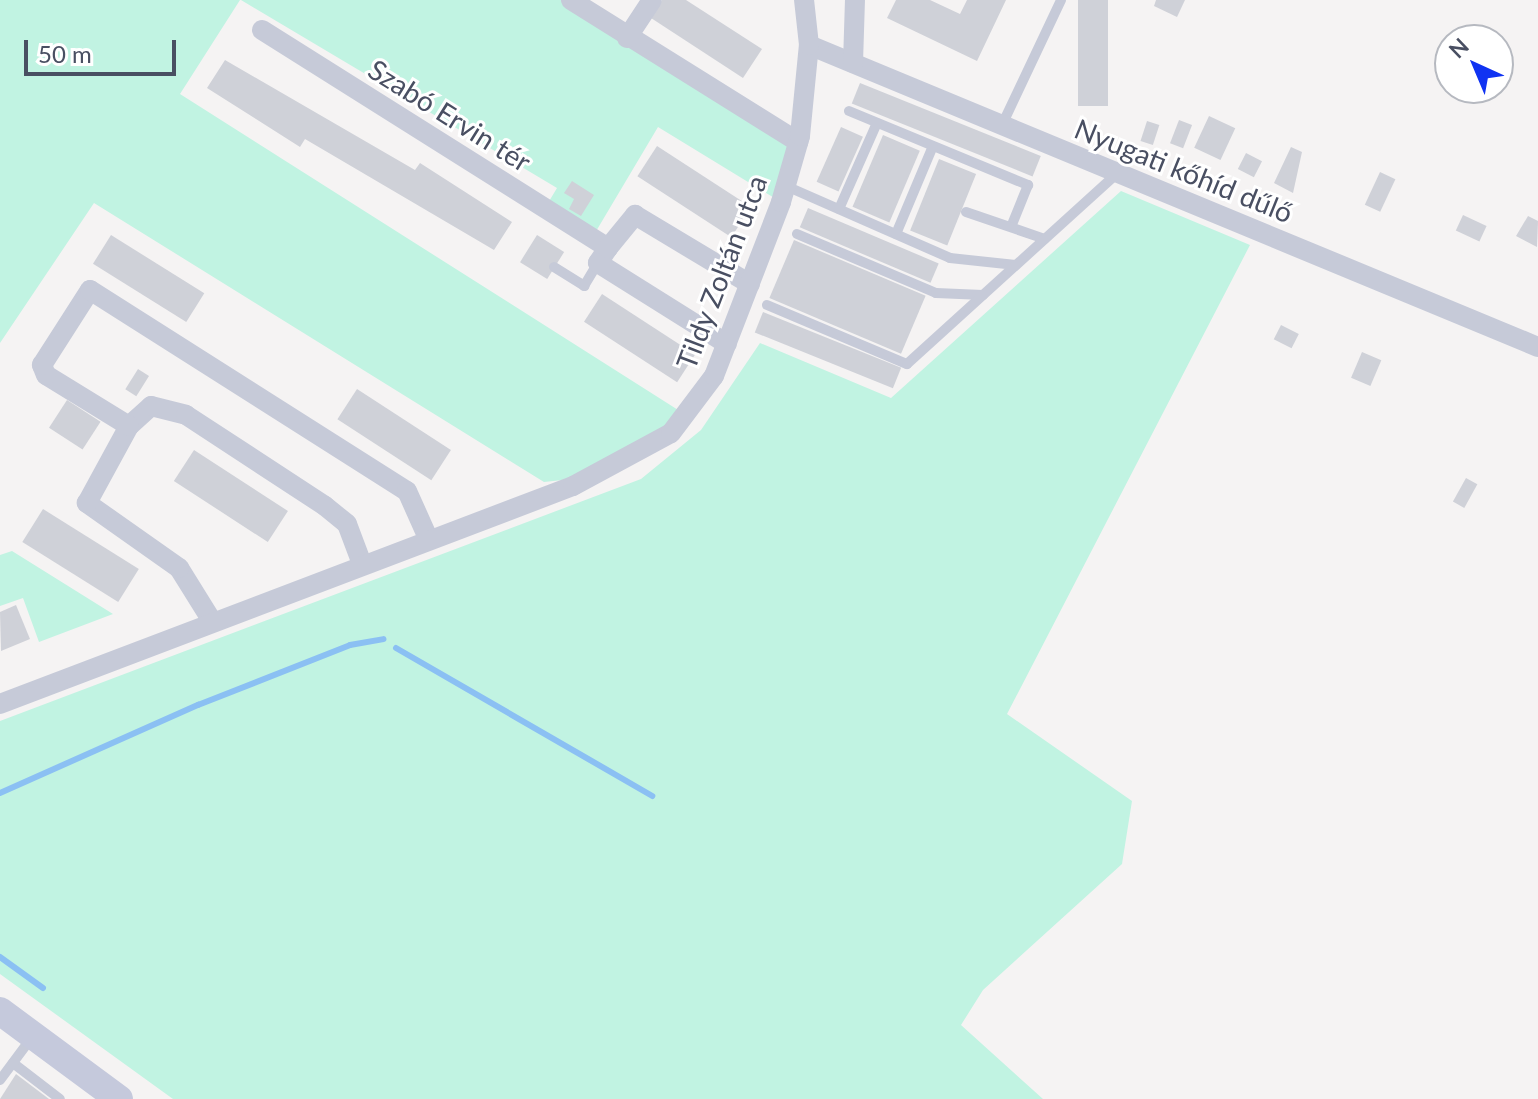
<!DOCTYPE html>
<meta charset="utf-8">
<style>
body{margin:0}
#map{position:relative;width:1538px;height:1099px;overflow:hidden;background:#f5f3f3;font-family:Lato,sans-serif}
div>[style]{position:absolute}
.green>*{inset:0;background:#c1f3e2}
.stream>*{height:6px;margin:-3px;padding:0 3px;transform-origin:3px;border-radius:3px;background:#8bc0f3}
.building>*{inset:0;background:#cfd1d8;transform-origin:0 0}
.lane>*{height:10px;margin:-5px;padding:0 5px;transform-origin:5px;border-radius:5px;background:#c6cad8}
.street>*{height:20px;margin:-10px;padding:0 10px;transform-origin:10px;border-radius:10px;background:#c6cad8}
.secondary>*{height:28px;margin:-14px;padding:0 14px;transform-origin:14px;border-radius:14px;background:#c5c9dc}
span{translate:-50% -50%;white-space:nowrap;text-align:center;line-height:1.15;-webkit-text-stroke:6px #fff;paint-order:stroke}
.street-label{font-size:28px;color:#494f62}
.north{position:absolute;left:1434px;top:24px;width:80px;height:80px;box-sizing:border-box;background:#fff;border:2px solid #b6b9c0;border-radius:50%;rotate:316deg;font-size:22px;font-weight:700;line-height:32px;text-align:center;color:#494f62}
.north::after{content:'';display:block;margin:auto;width:28px;height:36px;background:#1033f2;clip-path:polygon(50% 0,100% 100%,50% 72%,0 100%)}
.scale{position:absolute;left:24px;top:40px;width:152px;height:36px;box-sizing:border-box;border:4px solid #494f62;border-top:0;padding-left:10px;font-size:24px;line-height:28px;white-space:nowrap;color:#494f62;-webkit-text-stroke:6px #fff;paint-order:stroke}
</style>
<div id="map">
<div class="green">
<i style="clip-path:polygon(0 0,240px 0,180px 94px,686px 415px,572px 479px,544px 482px,94px 203px,0 343px)"></i>
<i style="clip-path:polygon(241px 0,571px 0,798px 142px,781px 202px,658px 127px,592px 238px,545px 208px,557px 188px)"></i>
<i style="clip-path:polygon(1121px 191px,1250px 245px,1007px 714px,1132px 801px,1122px 864px,983px 990px,961px 1025px,1043px 1099px,173px 1099px,0 974px,0 721px,641px 479px,701px 430px,760px 343px,891px 398px)"></i>
<i style="clip-path:polygon(12px 551px,113px 614px,39px 642px,23px 598px,0 606px,0 555px)"></i>
</div>
<div class="stream">
<i style="left:396px;top:648px;width:296px;rotate:30deg"></i>
<i style="left:0;top:793px;width:217px;rotate:-24deg"></i>
<i style="left:198px;top:705px;width:163px;rotate:-21.5deg"></i>
<i style="left:350px;top:645px;width:34px;rotate:-10deg"></i>
<i style="left:0;top:957px;width:53px;rotate:35.8deg"></i>
</div>
<div class="building">
<i style="clip-path:polygon(662px 0,686px 0,762px 49px,743px 78px,651px 18px)"></i>
<i style="clip-path:polygon(896px 0,930px 0,960px 14px,967px 0,1006px 0,977px 61px,887px 18px)"></i>
<i style="left:1078px;top:0;width:30px;height:106px"></i>
<i style="clip-path:polygon(1156px 0,1185px 0,1177px 17px,1154px 6px)"></i>
<i style="clip-path:polygon(225px 60px,415px 170px,420px 163px,512px 222px,494px 250px,305px 139px,300px 147px,207px 88px)"></i>
<i style="left:860px;top:83px;width:195px;height:22px;rotate:22deg"></i>
<i style="left:1209px;top:116px;width:29px;height:35px;rotate:25deg"></i>
<i style="left:1179px;top:120px;width:14px;height:25px;rotate:21deg"></i>
<i style="left:1147px;top:121px;width:13px;height:21px;rotate:18deg"></i>
<i style="left:841px;top:127px;width:24px;height:60px;rotate:24deg"></i>
<i style="left:883px;top:135px;width:40px;height:78px;rotate:23deg"></i>
<i style="left:657px;top:146px;width:112px;height:36px;rotate:33deg"></i>
<i style="clip-path:polygon(1291px 147px,1302px 152px,1293px 193px,1274px 183px)"></i>
<i style="left:1246px;top:153px;width:18px;height:18px;rotate:27deg"></i>
<i style="left:939px;top:159px;width:40px;height:77px;rotate:22deg"></i>
<i style="left:1380px;top:172px;width:17px;height:36px;rotate:25deg"></i>
<i style="clip-path:polygon(572px 181px,594px 195px,581px 216px,569px 209px,574px 199px,564px 193px)"></i>
<i style="left:808px;top:208px;width:142px;height:21px;rotate:23deg"></i>
<i style="left:1463px;top:215px;width:26px;height:17px;rotate:25deg"></i>
<i style="clip-path:polygon(1528px 216px,1538px 221px,1537px 247px,1516px 236px)"></i>
<i style="left:111px;top:235px;width:110px;height:34px;rotate:32deg"></i>
<i style="left:537px;top:235px;width:32px;height:32px;rotate:32deg"></i>
<i style="left:794px;top:240px;width:143px;height:63px;rotate:23deg"></i>
<i style="left:602px;top:294px;width:111px;height:33px;rotate:33deg"></i>
<i style="left:763px;top:312px;width:149px;height:22px;rotate:22deg"></i>
<i style="left:1281px;top:325px;width:20px;height:16px;rotate:27deg"></i>
<i style="left:1362px;top:352px;width:21px;height:28px;rotate:23deg"></i>
<i style="left:138px;top:369px;width:13px;height:24px;rotate:32deg"></i>
<i style="left:357px;top:389px;width:112px;height:36px;rotate:33deg"></i>
<i style="left:67px;top:400px;width:40px;height:33px;rotate:33deg"></i>
<i style="left:194px;top:450px;width:112px;height:37px;rotate:33deg"></i>
<i style="left:1466px;top:478px;width:13px;height:27px;rotate:29deg"></i>
<i style="left:43px;top:509px;width:113px;height:39px;rotate:32deg"></i>
<i style="clip-path:polygon(16px 605px,30px 639px,1px 651px,0 612px)"></i>
<i style="clip-path:polygon(16px 1074px,49px 1099px,0 1099px)"></i>
</div>
<div class="lane">
<i style="left:849px;top:111px;width:194px;rotate:22.5deg"></i>
<i style="left:1028px;top:185px;width:45px;rotate:112deg"></i>
<i style="left:1002px;top:125px;width:138px;rotate:-64.7deg"></i>
<i style="left:786px;top:186px;width:179px;rotate:23.7deg"></i>
<i style="left:950px;top:258px;width:66px;rotate:6.1deg"></i>
<i style="left:839px;top:209px;width:94px;rotate:-66.2deg"></i>
<i style="left:966px;top:212px;width:83px;rotate:18.9deg"></i>
<i style="left:797px;top:234px;width:151px;rotate:23deg"></i>
<i style="left:936px;top:293px;width:47px;rotate:2.4deg"></i>
<i style="left:896px;top:234px;width:95px;rotate:-67.2deg"></i>
<i style="left:554px;top:267px;width:36px;rotate:32deg"></i>
<i style="left:584px;top:286px;width:27px;rotate:-59deg"></i>
<i style="left:767px;top:305px;width:152px;rotate:22.9deg"></i>
<i style="left:907px;top:364px;width:285px;rotate:-42.2deg"></i>
<i style="left:13px;top:1063px;width:59px;rotate:37.5deg"></i>
<i style="left:0;top:1080px;width:54px;rotate:-53.3deg"></i>
</div>
<div class="street">
<i style="left:571px;top:0;width:268px;rotate:32deg"></i>
<i style="left:262px;top:30px;width:409px;rotate:32.2deg"></i>
<i style="left:608px;top:248px;width:18px;rotate:124deg"></i>
<i style="left:598px;top:263px;width:152px;rotate:32.1deg"></i>
<i style="left:627px;top:38px;width:45px;rotate:-56.7deg"></i>
<i style="left:809px;top:45px;width:789px;rotate:22.5deg"></i>
<i style="left:853px;top:63px;width:63px;rotate:-88.2deg"></i>
<i style="left:608px;top:248px;width:43px;rotate:-50.7deg"></i>
<i style="left:635px;top:215px;width:134px;rotate:31deg"></i>
<i style="left:129px;top:426px;width:30px;rotate:-42deg"></i>
<i style="left:151px;top:406px;width:36px;rotate:14deg"></i>
<i style="left:186px;top:415px;width:166px;rotate:33.2deg"></i>
<i style="left:325px;top:506px;width:28px;rotate:39deg"></i>
<i style="left:347px;top:524px;width:43px;rotate:69.4deg"></i>
<i style="left:212px;top:621px;width:62px;rotate:-121.9deg"></i>
<i style="left:179px;top:568px;width:113px;rotate:-144.8deg"></i>
<i style="left:87px;top:503px;width:88px;rotate:-61.4deg"></i>
<i style="left:129px;top:426px;width:97px;rotate:-148.4deg"></i>
<i style="left:46px;top:375px;width:11px;rotate:-112deg"></i>
<i style="left:42px;top:365px;width:89px;rotate:-57.4deg"></i>
<i style="left:90px;top:290px;width:375px;rotate:32.4deg"></i>
<i style="left:407px;top:491px;width:51px;rotate:65.9deg"></i>
<i style="left:0;top:704px;width:613px;rotate:-20.83deg"></i>
<i style="left:573px;top:486px;width:111px;rotate:-28.4deg"></i>
<i style="left:671px;top:433px;width:71px;rotate:-53deg"></i>
<i style="left:714px;top:376px;width:186px;rotate:-68.9deg"></i>
<i style="left:781px;top:202px;width:69px;rotate:-73.9deg"></i>
<i style="left:800px;top:136px;width:91px;rotate:-84.4deg"></i>
<i style="left:809px;top:45px;width:45px;rotate:-96.3deg"></i>
</div>
<div class="secondary">
<i style="left:0;top:1011px;width:148px;rotate:36.5deg"></i>
</div>
<div class="street-label">
<span style="left:450px;top:115px;rotate:32deg">Szabó Ervin tér</span>
<span style="left:1184px;top:170px;rotate:22deg">Nyugati kőhíd dűlő</span>
<span style="left:721px;top:272px;rotate:-69deg">Tildy Zoltán utca</span>
</div>
<div class="north">N</div>
<div class="scale">50 m</div>
</div>
